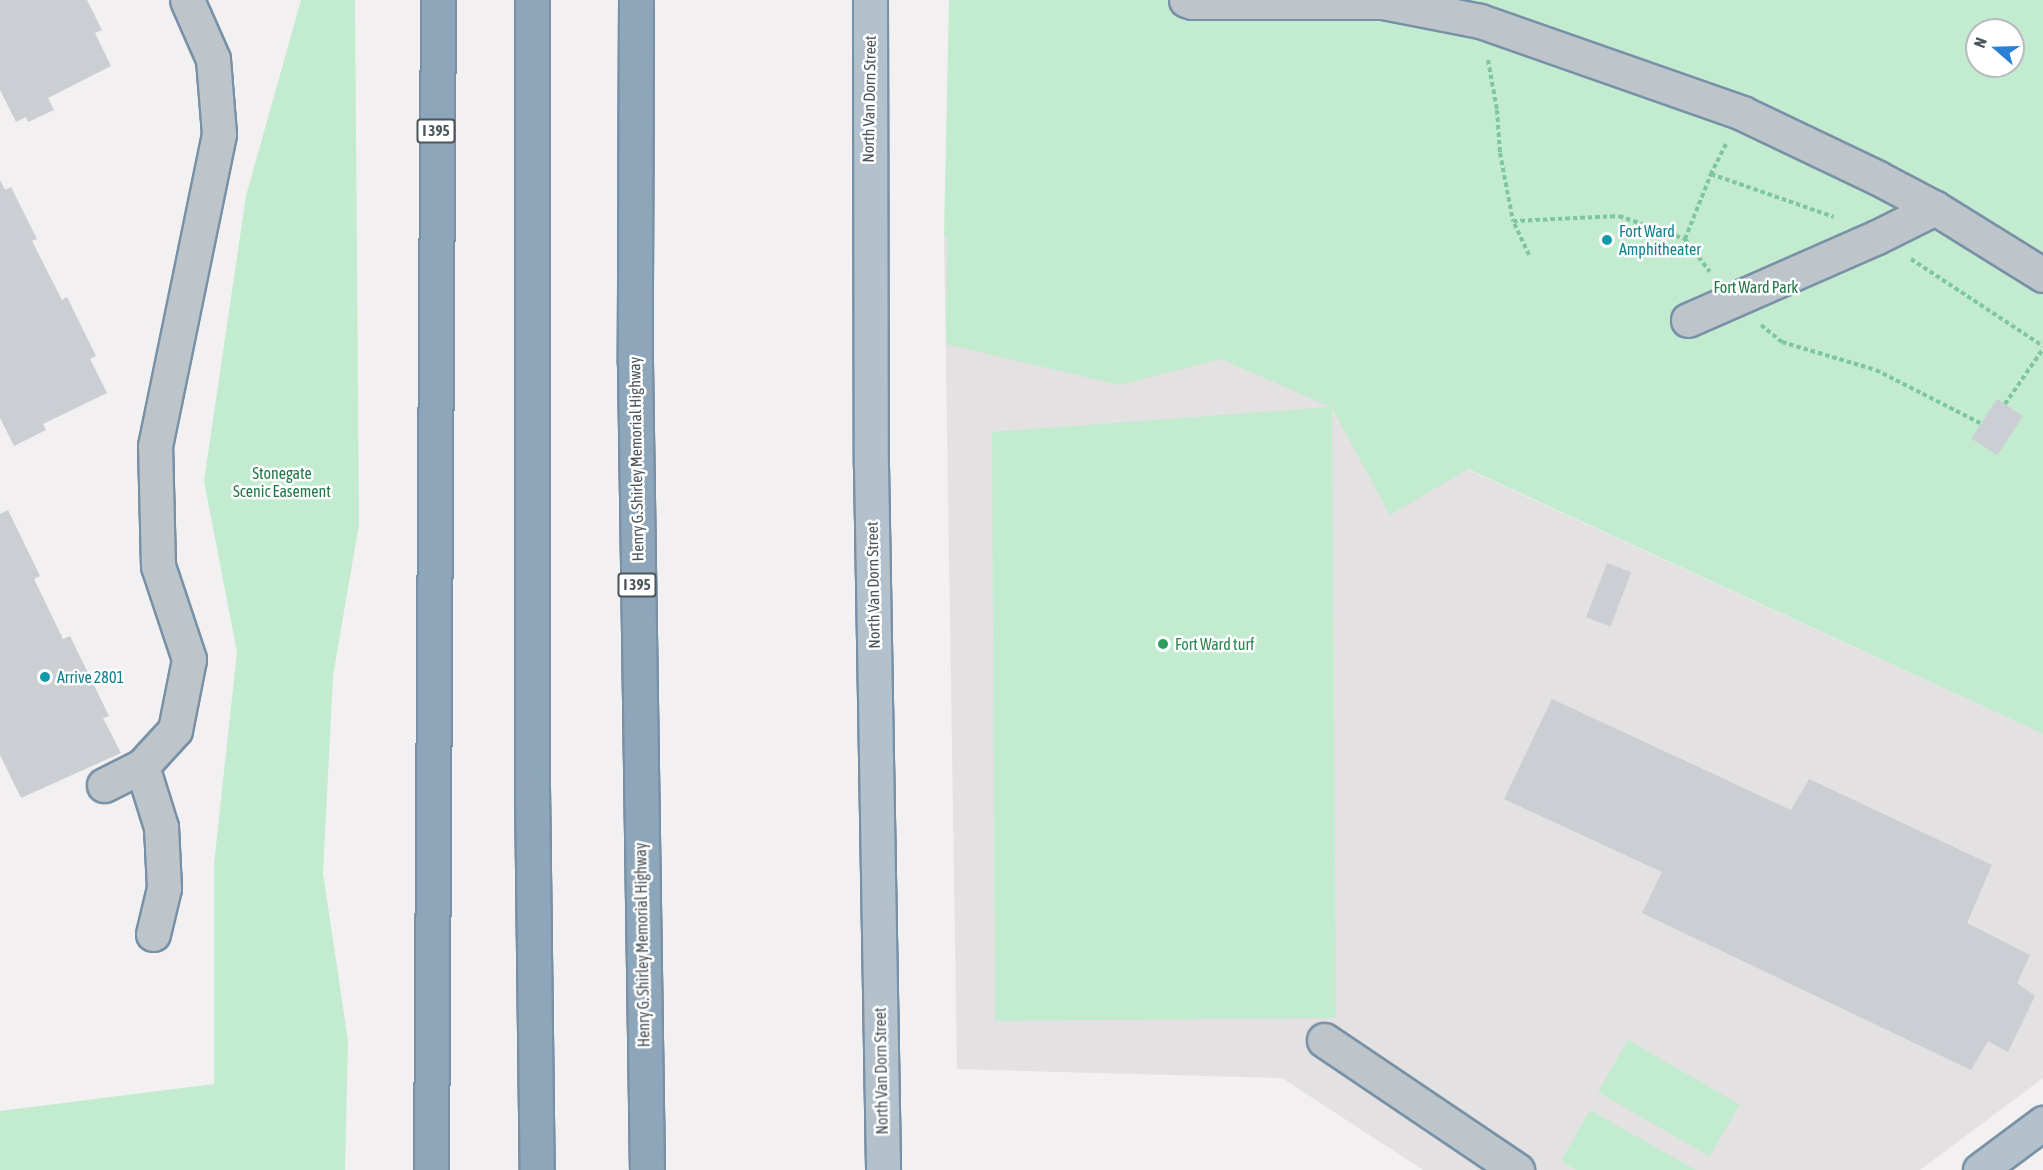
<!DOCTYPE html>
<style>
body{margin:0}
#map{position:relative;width:2043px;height:1170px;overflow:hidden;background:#f2f0f0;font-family:"Asap Condensed",sans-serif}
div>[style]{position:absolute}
.education>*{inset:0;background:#e3e1e1}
.green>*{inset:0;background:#c3ebd0;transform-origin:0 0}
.building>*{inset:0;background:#cbced2;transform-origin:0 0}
.path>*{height:4px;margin-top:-2px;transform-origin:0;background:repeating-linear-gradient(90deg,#7ec69d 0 4.5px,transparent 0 7.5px)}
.roads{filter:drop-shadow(2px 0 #7891a6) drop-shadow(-2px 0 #7891a6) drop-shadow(0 2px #7891a6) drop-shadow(0 -2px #7891a6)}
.minor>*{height:33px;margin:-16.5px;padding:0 16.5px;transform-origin:16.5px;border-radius:16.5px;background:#bdc5cb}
.major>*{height:33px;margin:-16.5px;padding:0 16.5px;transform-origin:16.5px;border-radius:16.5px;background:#b2c1cc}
.highway>*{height:33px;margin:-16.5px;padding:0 16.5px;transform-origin:16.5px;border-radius:16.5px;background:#8da6ba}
.dots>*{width:16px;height:16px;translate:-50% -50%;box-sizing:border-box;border:3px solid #fff;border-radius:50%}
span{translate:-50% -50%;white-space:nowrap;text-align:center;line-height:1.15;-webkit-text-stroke:5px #fff;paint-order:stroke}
.shield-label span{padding:2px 4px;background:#fff;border:2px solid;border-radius:4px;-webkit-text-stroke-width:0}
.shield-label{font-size:15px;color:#4a555c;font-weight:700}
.street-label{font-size:16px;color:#4a555c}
.culture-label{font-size:16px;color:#0d838f}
.left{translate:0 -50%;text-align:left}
.park-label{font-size:16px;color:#207745}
.leisure-label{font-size:16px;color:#27864d}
.north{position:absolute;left:1965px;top:18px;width:60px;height:60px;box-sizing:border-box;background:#fff;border:2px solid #b7bbbe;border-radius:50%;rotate:290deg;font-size:16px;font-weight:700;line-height:24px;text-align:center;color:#4a555c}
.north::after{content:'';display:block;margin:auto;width:21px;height:27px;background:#2a80d2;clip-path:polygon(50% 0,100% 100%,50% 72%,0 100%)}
</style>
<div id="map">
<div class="education">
<i style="clip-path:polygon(944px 236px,1331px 407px,2043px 734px,2043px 1078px,1920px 1170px,1423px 1170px,1282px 1078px,957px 1069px)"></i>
</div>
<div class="green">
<i style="clip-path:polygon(301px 0,355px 0,359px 524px,333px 676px,323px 873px,348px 1041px,345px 1170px,0 1170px,0 1111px,214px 1084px,214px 864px,237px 652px,204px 481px,246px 196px)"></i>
<i style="clip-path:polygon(evenodd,949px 0,2043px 0,2043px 734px,1468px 469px,1390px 515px,1332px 408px,1336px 1018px,995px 1021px,992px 432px,1330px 407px,1221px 359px,1119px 385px,946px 344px,947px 238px,944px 236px,949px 0,1977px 30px,2013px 30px,2013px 66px,1977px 66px,1977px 30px)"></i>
<i style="left:1628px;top:1040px;width:129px;height:60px;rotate:30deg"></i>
<i style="clip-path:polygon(1590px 1110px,1696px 1170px,1576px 1170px,1561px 1161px)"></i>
</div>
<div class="building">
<i style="clip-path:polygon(0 0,87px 0,102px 30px,95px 33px,111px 66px,48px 98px,54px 110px,28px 122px,26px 117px,16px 122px,0 90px)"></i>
<i style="clip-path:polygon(0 180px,5px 190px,11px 187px,37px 239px,32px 241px,62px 300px,67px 297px,96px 356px,90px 359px,107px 393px,43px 424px,46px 430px,14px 446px,0 418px)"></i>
<i style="left:1997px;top:399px;width:31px;height:47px;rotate:33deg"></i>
<i style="clip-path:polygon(8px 510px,40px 576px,34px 579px,63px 639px,70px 636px,109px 716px,103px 718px,121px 753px,21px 798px,0 755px,0 514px)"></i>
<i style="left:1607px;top:563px;width:26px;height:58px;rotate:21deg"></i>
<i style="clip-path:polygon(1552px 699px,1791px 810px,1809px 779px,1992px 865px,1967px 923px,2030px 955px,2017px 983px,2035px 996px,2008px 1052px,1988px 1041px,1971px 1070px,1642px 913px,1662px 872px,1504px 799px)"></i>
</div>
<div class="path">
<i style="left:1488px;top:60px;width:51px;rotate:79.8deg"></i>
<i style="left:1497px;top:110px;width:43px;rotate:86deg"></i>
<i style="left:1500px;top:153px;width:69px;rotate:79.2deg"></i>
<i style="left:1726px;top:144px;width:34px;rotate:117deg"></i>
<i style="left:1711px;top:174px;width:130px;rotate:19.3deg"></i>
<i style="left:1685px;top:239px;width:70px;rotate:-68.2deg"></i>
<i style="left:1529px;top:255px;width:38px;rotate:-115deg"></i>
<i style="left:1513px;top:221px;width:106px;rotate:-2.7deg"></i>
<i style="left:1619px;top:216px;width:70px;rotate:19.2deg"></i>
<i style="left:1685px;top:239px;width:41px;rotate:52.9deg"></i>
<i style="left:1911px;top:259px;width:158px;rotate:33.4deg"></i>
<i style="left:1761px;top:325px;width:27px;rotate:39deg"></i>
<i style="left:1782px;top:342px;width:98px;rotate:16.6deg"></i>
<i style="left:1876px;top:370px;width:117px;rotate:27deg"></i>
<i style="left:2005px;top:404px;width:67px;rotate:-55.4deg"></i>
</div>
<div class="roads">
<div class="minor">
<i style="left:1186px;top:0;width:6px;rotate:18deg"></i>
<i style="left:1192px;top:2px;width:191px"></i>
<i style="left:1383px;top:2px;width:99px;rotate:11.1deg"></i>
<i style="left:1480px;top:21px;width:278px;rotate:19.3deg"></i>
<i style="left:1742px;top:113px;width:151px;rotate:25.5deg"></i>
<i style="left:1878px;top:178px;width:64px;rotate:27.8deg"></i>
<i style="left:1935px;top:208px;width:127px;rotate:31.8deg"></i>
<i style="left:1688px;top:320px;width:206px;rotate:-23.7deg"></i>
<i style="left:1877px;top:237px;width:65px;rotate:-26.6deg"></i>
<i style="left:104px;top:785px;width:42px;rotate:-26.6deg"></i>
<i style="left:153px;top:934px;width:47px;rotate:-76.6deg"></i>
<i style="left:164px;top:888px;width:61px;rotate:-92.8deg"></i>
<i style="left:161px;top:827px;width:64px;rotate:-107.3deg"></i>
<i style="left:142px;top:766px;width:49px;rotate:-47.5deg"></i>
<i style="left:175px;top:730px;width:72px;rotate:-78.8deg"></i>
<i style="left:189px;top:659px;width:98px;rotate:-108.4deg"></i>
<i style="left:158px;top:566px;width:120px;rotate:-91.4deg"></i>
<i style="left:155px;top:446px;width:318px;rotate:-78.4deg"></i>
<i style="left:219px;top:134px;width:75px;rotate:-94.6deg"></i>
<i style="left:213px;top:59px;width:64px;rotate:-113.8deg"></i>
<i style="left:1324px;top:1040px;width:233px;rotate:34deg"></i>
</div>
<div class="major">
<i style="left:870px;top:0;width:465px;rotate:89.9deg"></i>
<i style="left:871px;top:465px;width:705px;rotate:89.02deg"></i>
<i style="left:1980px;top:1170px;width:79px;rotate:-36.7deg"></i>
</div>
<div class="highway">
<i style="left:532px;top:0;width:787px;rotate:90deg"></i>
<i style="left:532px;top:787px;width:383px;rotate:89.3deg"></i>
<i style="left:636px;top:0;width:363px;rotate:90.2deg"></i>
<i style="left:635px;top:363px;width:807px;rotate:89.15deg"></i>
<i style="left:431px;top:1170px;width:1170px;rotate:-89.66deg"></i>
</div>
</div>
<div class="dots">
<i style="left:1607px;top:240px;background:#0f9aa8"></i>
<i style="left:1163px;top:644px;background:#2e9e5b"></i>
<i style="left:45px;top:677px;background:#0f9aa8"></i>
</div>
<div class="shield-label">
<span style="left:436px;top:131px">I 395</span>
<span style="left:637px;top:585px">I 395</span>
</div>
<div class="street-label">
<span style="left:869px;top:99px;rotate:-89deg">North Van Dorn Street</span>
<span style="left:636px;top:459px;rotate:-91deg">Henry G. Shirley Memorial Highway</span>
<span style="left:873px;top:585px;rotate:-91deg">North Van Dorn Street</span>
<span style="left:642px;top:945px;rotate:-91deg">Henry G. Shirley Memorial Highway</span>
<span style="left:881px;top:1071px;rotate:-91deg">North Van Dorn Street</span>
</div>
<div class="culture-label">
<span class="left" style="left:1619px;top:240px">Fort Ward<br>Amphitheater</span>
<span class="left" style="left:57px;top:677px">Arrive 2801</span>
</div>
<div class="park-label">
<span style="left:1756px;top:287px">Fort Ward Park</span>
<span style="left:282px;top:482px">Stonegate<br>Scenic Easement</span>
</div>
<div class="leisure-label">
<span class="left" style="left:1175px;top:644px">Fort Ward turf</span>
</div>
<div class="north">N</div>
</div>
